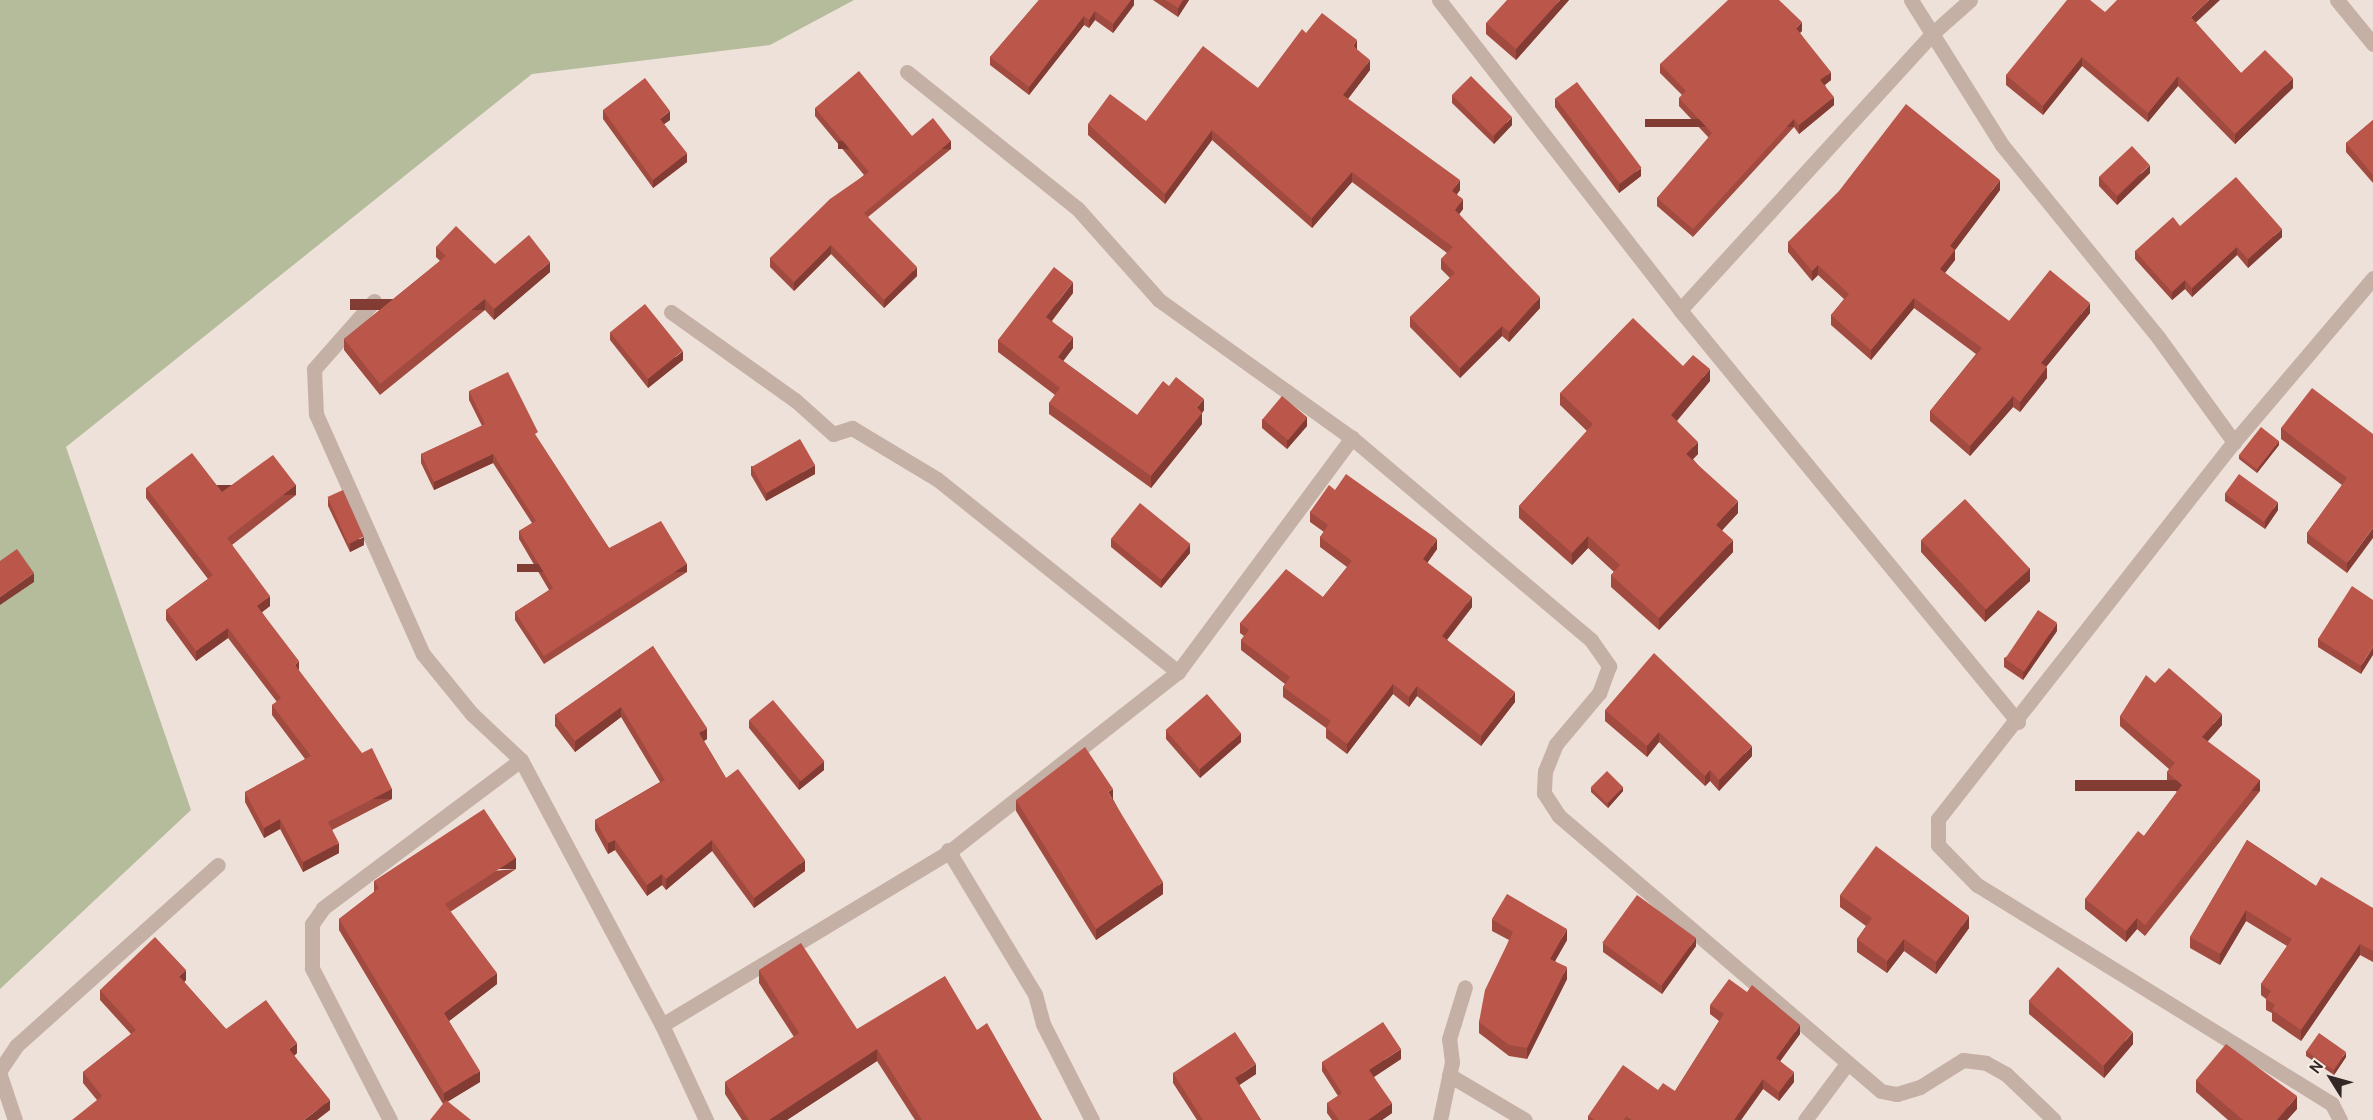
<!DOCTYPE html>
<style>
body{margin:0}
#map{position:relative;width:2373px;height:1120px;overflow:hidden;background:#eee1d9;font-family:Cabin,sans-serif}
div>[style]{position:absolute}
.green>*{inset:0;background:#b5bc9b}
.minor>*{height:15px;margin:-7.5px;padding:0 7.5px;transform-origin:7.5px;border-radius:7.5px;background:#c5b0a6}
.wall>*{inset:0;background:#a14a40}
.shaded-wall>*{inset:0;background:#833c34;transform-origin:0 0}
.building>*{inset:0;background:#bb564b;transform-origin:0 0}
span{translate:-50% -50%;white-space:nowrap;text-align:center;line-height:1.15;-webkit-text-stroke:5px #f7ece4;paint-order:stroke}
.north{position:absolute;left:2301px;top:1048px;width:60px;height:60px;-webkit-text-stroke:4px #f7ece4;paint-order:stroke;rotate:307deg;font-size:16px;font-weight:700;line-height:24px;text-align:center;color:#322826}
.north::after{content:'';display:block;margin:auto;width:21px;height:27px;background:#322826;clip-path:polygon(50% 0,100% 100%,50% 72%,0 100%)}
</style>
<div id="map">
<div class="green">
<i style="clip-path:polygon(0 0,854px 0,770px 45px,532px 74px,66px 447px,191px 810px,0 989px)"></i>
</div>
<div class="minor">
<i style="left:1439px;top:0;width:393px;rotate:52.1deg"></i>
<i style="left:1680px;top:310px;width:533px;rotate:50.63deg"></i>
<i style="left:1911px;top:0;width:171px;rotate:57.9deg"></i>
<i style="left:2002px;top:145px;width:247px;rotate:50.9deg"></i>
<i style="left:2158px;top:337px;width:130px;rotate:54.1deg"></i>
<i style="left:2337px;top:0;width:57px;rotate:50.7deg"></i>
<i style="left:907px;top:72px;width:218px;rotate:38.7deg"></i>
<i style="left:1077px;top:208px;width:123px;rotate:48.3deg"></i>
<i style="left:1159px;top:300px;width:237px;rotate:35.6deg"></i>
<i style="left:1352px;top:438px;width:313px;rotate:40.2deg"></i>
<i style="left:1591px;top:640px;width:32px;rotate:55deg"></i>
<i style="left:1609px;top:666px;width:29px;rotate:110deg"></i>
<i style="left:1599px;top:693px;width:67px;rotate:130.1deg"></i>
<i style="left:1556px;top:744px;width:29px;rotate:112deg"></i>
<i style="left:1545px;top:771px;width:22px;rotate:93deg"></i>
<i style="left:1544px;top:793px;width:27px;rotate:57deg"></i>
<i style="left:1559px;top:816px;width:423px;rotate:40.5deg"></i>
<i style="left:1881px;top:1091px;width:16px;rotate:11deg"></i>
<i style="left:1897px;top:1094px;width:24px;rotate:-17deg"></i>
<i style="left:1920px;top:1087px;width:51px;rotate:-32.1deg"></i>
<i style="left:1963px;top:1060px;width:23px;rotate:7deg"></i>
<i style="left:1986px;top:1063px;width:23px;rotate:29deg"></i>
<i style="left:2006px;top:1074px;width:66px;rotate:43.8deg"></i>
<i style="left:374px;top:301px;width:91px;rotate:131.4deg"></i>
<i style="left:314px;top:369px;width:45px;rotate:87.5deg"></i>
<i style="left:316px;top:414px;width:263px;rotate:66deg"></i>
<i style="left:423px;top:654px;width:77px;rotate:50.8deg"></i>
<i style="left:472px;top:714px;width:67px;rotate:43.2deg"></i>
<i style="left:521px;top:760px;width:300px;rotate:62deg"></i>
<i style="left:662px;top:1025px;width:105px;rotate:65.1deg"></i>
<i style="left:1680px;top:310px;width:377px;rotate:-47.6deg"></i>
<i style="left:1934px;top:32px;width:48px;rotate:-41.6deg"></i>
<i style="left:671px;top:312px;width:152px;rotate:35.4deg"></i>
<i style="left:795px;top:400px;width:51px;rotate:41.8deg"></i>
<i style="left:833px;top:434px;width:20px;rotate:-18deg"></i>
<i style="left:852px;top:428px;width:99px;rotate:31deg"></i>
<i style="left:937px;top:479px;width:309px;rotate:38.7deg"></i>
<i style="left:948px;top:850px;width:168px;rotate:58.9deg"></i>
<i style="left:1035px;top:994px;width:31px;rotate:75deg"></i>
<i style="left:1043px;top:1024px;width:108px;rotate:63deg"></i>
<i style="left:662px;top:1025px;width:335px;rotate:-31.1deg"></i>
<i style="left:949px;top:852px;width:291px;rotate:-38.2deg"></i>
<i style="left:1178px;top:672px;width:292px;rotate:-53.4deg"></i>
<i style="left:0;top:1070px;width:29px;rotate:-56deg"></i>
<i style="left:16px;top:1046px;width:271px;rotate:-41.9deg"></i>
<i style="left:0;top:1075px;width:47px;rotate:71.6deg"></i>
<i style="left:1449px;top:1075px;width:88px;rotate:30.6deg"></i>
<i style="left:390px;top:1120px;width:171px;rotate:-117.2deg"></i>
<i style="left:312px;top:968px;width:44px;rotate:-90deg"></i>
<i style="left:312px;top:924px;width:19px;rotate:-55deg"></i>
<i style="left:323px;top:908px;width:247px;rotate:-36.8deg"></i>
<i style="left:1440px;top:1120px;width:59px;rotate:-78.3deg"></i>
<i style="left:1452px;top:1062px;width:23px;rotate:-97deg"></i>
<i style="left:1449px;top:1039px;width:54px;rotate:-72.9deg"></i>
<i style="left:1805px;top:1120px;width:69px;rotate:-53.3deg"></i>
<i style="left:2340px;top:1120px;width:18px;rotate:-117deg"></i>
<i style="left:2332px;top:1104px;width:417px;rotate:-148.3deg"></i>
<i style="left:1977px;top:885px;width:56px;rotate:-134.3deg"></i>
<i style="left:1938px;top:845px;width:26px;rotate:-90deg"></i>
<i style="left:1938px;top:819px;width:479px;rotate:-51.9deg"></i>
<i style="left:2234px;top:442px;width:215px;rotate:-49.7deg"></i>
</div>
<div class="wall">
<i style="clip-path:polygon(1039px 0,1134px 0,1134px 5px,1113px 33px,1095px 20px,1089px 28px,1084px 25px,1029px 95px,990px 65px,990px 57px)"></i>
<i style="clip-path:polygon(1153px 0,1189px 0,1178px 17px)"></i>
<i style="clip-path:polygon(1569px 0,1516px 60px,1486px 34px,1486px 23px)"></i>
<i style="clip-path:polygon(2105px 12px,2195px 23px,2241px 73px,2293px 88px,2235px 144px,2178px 86px,2148px 122px,2082px 66px,2043px 115px,2006px 85px,2006px 75px)"></i>
<i style="clip-path:polygon(1802px 31px,1800px 33px,1831px 80px,1825px 85px,1834px 105px,1799px 134px,1794px 127px,1693px 237px,1657px 206px,1657px 198px,1709px 138px,1679px 106px,1679px 98px,1682px 95px,1660px 73px,1660px 64px)"></i>
<i style="clip-path:polygon(1306px 33px,1357px 50px,1370px 70px,1348px 99px,1460px 190px,1457px 194px,1463px 209px,1459px 214px,1540px 308px,1509px 342px,1502px 336px,1460px 378px,1410px 327px,1410px 317px,1450px 278px,1441px 269px,1441px 259px,1447px 253px,1352px 182px,1312px 228px,1212px 140px,1165px 204px,1088px 135px,1088px 124px,1146px 121px,1258px 88px)"></i>
<i style="clip-path:polygon(1452px 95px,1512px 125px,1494px 144px,1452px 103px)"></i>
<i style="clip-path:polygon(1555px 98px,1641px 176px,1619px 193px,1555px 107px)"></i>
<i style="clip-path:polygon(815px 108px,912px 136px,951px 149px,868px 217px,917px 276px,884px 308px,831px 254px,794px 291px,770px 267px,770px 258px,864px 175px,815px 116px)"></i>
<i style="clip-path:polygon(603px 110px,670px 120px,664px 124px,687px 162px,653px 188px,603px 119px)"></i>
<i style="clip-path:polygon(2373px 120px,2373px 183px,2346px 152px,2346px 143px)"></i>
<i style="clip-path:polygon(2150px 173px,2117px 205px,2099px 186px,2099px 177px)"></i>
<i style="clip-path:polygon(2000px 190px,1955px 250px,1955px 260px,1945px 273px,2009px 321px,2090px 313px,2046px 367px,2047px 378px,2020px 412px,2013px 407px,1970px 456px,1930px 421px,1930px 411px,1976px 354px,1914px 308px,1871px 360px,1831px 325px,1831px 315px,1844px 299px,1818px 275px,1812px 281px,1788px 252px,1788px 242px)"></i>
<i style="clip-path:polygon(2180px 226px,2282px 237px,2248px 268px,2237px 255px,2192px 297px,2185px 289px,2172px 300px,2135px 259px,2135px 251px)"></i>
<i style="clip-path:polygon(436px 247px,495px 264px,550px 272px,494px 320px,485px 310px,380px 395px,344px 350px,344px 339px,440px 261px,436px 257px)"></i>
<i style="clip-path:polygon(1073px 293px,1052px 321px,1073px 348px,1063px 361px,1137px 415px,1204px 410px,1202px 413px,1202px 424px,1151px 488px,1049px 414px,1049px 403px,1055px 395px,998px 352px,998px 340px)"></i>
<i style="clip-path:polygon(610px 332px,683px 360px,648px 388px,610px 340px)"></i>
<i style="clip-path:polygon(1683px 366px,1710px 381px,1677px 421px,1698px 454px,1693px 459px,1738px 513px,1722px 530px,1733px 552px,1659px 630px,1611px 587px,1611px 575px,1614px 572px,1588px 548px,1572px 565px,1519px 518px,1519px 506px,1587px 431px,1560px 405px,1560px 393px)"></i>
<i style="clip-path:polygon(469px 391px,538px 440px,609px 548px,687px 572px,544px 664px,515px 620px,515px 612px,549px 590px,519px 539px,519px 531px,532px 523px,493px 463px,434px 490px,421px 463px,421px 454px,482px 426px,469px 400px)"></i>
<i style="clip-path:polygon(1262px 419px,1307px 426px,1287px 449px,1262px 428px)"></i>
<i style="clip-path:polygon(2281px 428px,2373px 434px,2347px 573px,2307px 543px,2307px 533px,2342px 485px,2281px 439px)"></i>
<i style="clip-path:polygon(2279px 445px,2257px 473px,2239px 459px,2239px 455px)"></i>
<i style="clip-path:polygon(751px 466px,815px 474px,766px 501px,751px 475px)"></i>
<i style="clip-path:polygon(146px 488px,296px 495px,232px 545px,270px 606px,262px 612px,299px 671px,392px 799px,332px 830px,339px 853px,303px 872px,280px 829px,264px 838px,245px 802px,245px 792px,305px 759px,272px 715px,272px 705px,277px 702px,228px 638px,196px 661px,166px 620px,166px 610px,208px 579px,146px 498px)"></i>
<i style="clip-path:polygon(1335px 490px,1437px 549px,1427px 563px,1472px 607px,1447px 640px,1515px 702px,1481px 746px,1417px 696px,1409px 707px,1393px 694px,1347px 754px,1326px 738px,1326px 728px,1283px 697px,1283px 687px,1285px 684px,1241px 650px,1241px 640px,1244px 636px,1240px 633px,1240px 623px,1323px 597px,1347px 567px,1320px 547px,1320px 537px,1324px 532px,1310px 522px,1310px 512px)"></i>
<i style="clip-path:polygon(2225px 493px,2278px 510px,2265px 529px,2225px 501px)"></i>
<i style="clip-path:polygon(328px 498px,364px 545px,350px 552px,328px 506px)"></i>
<i style="clip-path:polygon(1111px 539px,1190px 553px,1161px 588px,1111px 547px)"></i>
<i style="clip-path:polygon(1921px 540px,2030px 581px,1985px 622px,1921px 552px)"></i>
<i style="clip-path:polygon(2373px 600px,2361px 674px,2318px 647px,2318px 639px)"></i>
<i style="clip-path:polygon(2057px 631px,2023px 680px,2004px 667px,2004px 658px)"></i>
<i style="clip-path:polygon(653px 646px,707px 739px,704px 741px,726px 778px,805px 871px,754px 908px,712px 851px,666px 890px,662px 885px,647px 896px,615px 850px,608px 854px,595px 830px,595px 820px,660px 782px,621px 717px,575px 752px,555px 726px,555px 715px)"></i>
<i style="clip-path:polygon(1605px 710px,1752px 756px,1719px 791px,1710px 781px,1705px 786px,1659px 742px,1647px 757px,1605px 721px)"></i>
<i style="clip-path:polygon(2120px 716px,2222px 725px,2207px 742px,2260px 791px,2145px 936px,2137px 929px,2126px 942px,2085px 909px,2085px 899px,2144px 836px,2177px 792px,2167px 783px,2167px 772px,2169px 769px,2120px 726px)"></i>
<i style="clip-path:polygon(749px 720px,824px 770px,799px 790px,749px 728px)"></i>
<i style="clip-path:polygon(1166px 730px,1241px 742px,1200px 778px,1166px 739px)"></i>
<i style="clip-path:polygon(1591px 788px,1623px 791px,1608px 808px,1591px 792px)"></i>
<i style="clip-path:polygon(1113px 799px,1163px 894px,1096px 940px,1016px 811px,1016px 800px)"></i>
<i style="clip-path:polygon(2247px 840px,2316px 886px,2373px 908px,2373px 962px,2360px 955px,2301px 1041px,2272px 1021px,2272px 1013px,2266px 1010px,2266px 999px,2261px 995px,2261px 984px,2287px 946px,2246px 921px,2220px 965px,2190px 948px,2190px 937px)"></i>
<i style="clip-path:polygon(516px 869px,450px 912px,497px 984px,449px 1021px,480px 1082px,443px 1104px,339px 930px,339px 919px,374px 892px,374px 881px)"></i>
<i style="clip-path:polygon(1840px 895px,1969px 928px,1936px 974px,1904px 951px,1887px 973px,1857px 952px,1857px 939px,1866px 926px,1840px 907px)"></i>
<i style="clip-path:polygon(1492px 919px,1567px 940px,1555px 961px,1567px 979px,1527px 1059px,1509px 1056px,1479px 1033px,1479px 1022px,1509px 940px,1492px 931px)"></i>
<i style="clip-path:polygon(1603px 943px,1696px 946px,1662px 994px,1603px 952px)"></i>
<i style="clip-path:polygon(759px 970px,857px 1029px,977px 1030px,1042px 1120px,915px 1120px,877px 1061px,787px 1120px,742px 1120px,725px 1094px,725px 1082px,794px 1037px,759px 983px)"></i>
<i style="clip-path:polygon(186px 980px,184px 982px,226px 1029px,297px 1053px,294px 1056px,330px 1110px,97px 1100px,83px 1083px,83px 1072px,131px 1034px,100px 1000px,100px 990px)"></i>
<i style="clip-path:polygon(2029px 1001px,2133px 1044px,2104px 1078px,2029px 1014px)"></i>
<i style="clip-path:polygon(1710px 1005px,1800px 1034px,1780px 1061px,1794px 1082px,1779px 1101px,1763px 1089px,1741px 1120px,1588px 1120px,1588px 1116px,1658px 1090px,1675px 1091px,1719px 1021px,1710px 1014px)"></i>
<i style="clip-path:polygon(2306px 1051px,2346px 1057px,2334px 1075px,2306px 1056px)"></i>
<i style="clip-path:polygon(1401px 1059px,1374px 1077px,1392px 1113px,1382px 1120px,1332px 1120px,1327px 1113px,1327px 1103px,1338px 1096px,1322px 1071px,1322px 1062px)"></i>
<i style="clip-path:polygon(1173px 1073px,1256px 1074px,1239px 1085px,1261px 1120px,1197px 1120px,1173px 1083px)"></i>
<i style="clip-path:polygon(2196px 1080px,2297px 1109px,2287px 1120px,2228px 1120px,2196px 1092px)"></i>
</div>
<div class="shaded-wall">
<i style="clip-path:polygon(1131px 0,1134px 0,1134px 5px,1113px 33px,1113px 24px)"></i>
<i style="clip-path:polygon(1183px 0,1189px 0,1178px 17px,1178px 8px)"></i>
<i style="clip-path:polygon(1560px 0,1569px 0,1516px 60px,1516px 49px)"></i>
<i style="clip-path:polygon(2209px 0,2220px 0,2191px 27px,2191px 17px)"></i>
<i style="clip-path:polygon(1095px 11px,1095px 20px,1089px 28px,1089px 20px)"></i>
<i style="clip-path:polygon(1084px 16px,1084px 25px,1029px 95px,1029px 87px)"></i>
<i style="clip-path:polygon(1802px 22px,1802px 31px,1796px 36px,1796px 28px)"></i>
<i style="clip-path:polygon(1357px 40px,1357px 50px,1353px 46px)"></i>
<i style="clip-path:polygon(2082px 57px,2082px 66px,2043px 115px,2043px 106px)"></i>
<i style="clip-path:polygon(1370px 60px,1370px 70px,1343px 105px,1343px 95px)"></i>
<i style="clip-path:polygon(1831px 72px,1831px 80px,1820px 88px,1820px 80px)"></i>
<i style="clip-path:polygon(2178px 76px,2178px 86px,2148px 122px,2148px 113px)"></i>
<i style="clip-path:polygon(2293px 78px,2293px 88px,2235px 144px,2235px 134px)"></i>
<i style="clip-path:polygon(1834px 97px,1834px 105px,1799px 134px,1799px 125px)"></i>
<i style="clip-path:polygon(670px 111px,670px 120px,660px 127px,660px 119px)"></i>
<i style="clip-path:polygon(1512px 117px,1512px 125px,1494px 144px,1494px 136px)"></i>
<i style="left:1794px;top:119px;width:8px;height:149px;rotate:90deg"></i>
<i style="clip-path:polygon(1212px 130px,1212px 140px,1165px 204px,1165px 194px)"></i>
<i style="left:951px;top:141px;width:8px;height:113px;rotate:90deg"></i>
<i style="clip-path:polygon(687px 153px,687px 162px,653px 188px,653px 180px)"></i>
<i style="clip-path:polygon(2150px 165px,2150px 173px,2117px 205px,2117px 197px)"></i>
<i style="clip-path:polygon(1641px 168px,1641px 176px,1619px 193px,1619px 184px)"></i>
<i style="clip-path:polygon(1352px 172px,1352px 182px,1312px 228px,1312px 218px)"></i>
<i style="clip-path:polygon(1460px 180px,1460px 190px,1452px 201px,1452px 191px)"></i>
<i style="clip-path:polygon(2000px 180px,2000px 190px,1955px 250px,1955px 260px,1940px 279px,1940px 269px,1950px 246px)"></i>
<i style="clip-path:polygon(1463px 199px,1463px 209px,1455px 220px,1455px 210px)"></i>
<i style="clip-path:polygon(2282px 229px,2282px 237px,2248px 268px,2248px 259px)"></i>
<i style="clip-path:polygon(831px 245px,831px 254px,794px 291px,794px 282px)"></i>
<i style="clip-path:polygon(2237px 247px,2237px 255px,2192px 297px,2192px 288px)"></i>
<i style="clip-path:polygon(550px 262px,550px 272px,494px 320px,494px 309px)"></i>
<i style="clip-path:polygon(1818px 265px,1818px 275px,1812px 281px,1812px 271px)"></i>
<i style="clip-path:polygon(917px 267px,917px 276px,884px 308px,884px 300px)"></i>
<i style="clip-path:polygon(2185px 280px,2185px 289px,2172px 300px,2172px 292px)"></i>
<i style="clip-path:polygon(1073px 282px,1073px 293px,1046px 328px,1046px 317px)"></i>
<i style="clip-path:polygon(1540px 297px,1540px 308px,1509px 342px,1509px 332px)"></i>
<i style="clip-path:polygon(1914px 298px,1914px 308px,1871px 360px,1871px 350px)"></i>
<i style="left:485px;top:299px;width:11px;height:135px;rotate:90deg"></i>
<i style="clip-path:polygon(2090px 303px,2090px 313px,2041px 373px,2041px 363px)"></i>
<i style="clip-path:polygon(1502px 326px,1502px 336px,1460px 378px,1460px 368px)"></i>
<i style="clip-path:polygon(1073px 337px,1073px 348px,1058px 368px,1058px 357px)"></i>
<i style="clip-path:polygon(683px 351px,683px 360px,648px 388px,648px 379px)"></i>
<i style="clip-path:polygon(2047px 367px,2047px 378px,2020px 412px,2020px 402px)"></i>
<i style="clip-path:polygon(1710px 369px,1710px 381px,1671px 427px,1671px 415px)"></i>
<i style="clip-path:polygon(2013px 396px,2013px 407px,1970px 456px,1970px 446px)"></i>
<i style="clip-path:polygon(1204px 399px,1204px 410px,1202px 413px,1202px 424px,1151px 488px,1151px 476px,1197px 407px)"></i>
<i style="clip-path:polygon(1307px 417px,1307px 426px,1287px 449px,1287px 440px)"></i>
<i style="clip-path:polygon(2279px 441px,2279px 445px,2257px 473px,2257px 469px)"></i>
<i style="clip-path:polygon(1698px 442px,1698px 454px,1686px 466px,1686px 454px)"></i>
<i style="clip-path:polygon(493px 454px,493px 463px,434px 490px,434px 482px)"></i>
<i style="clip-path:polygon(815px 465px,815px 474px,766px 501px,766px 493px)"></i>
<i style="left:296px;top:485px;width:10px;height:87px;rotate:90deg"></i>
<i style="clip-path:polygon(1738px 501px,1738px 513px,1716px 537px,1716px 525px)"></i>
<i style="clip-path:polygon(2278px 502px,2278px 510px,2265px 529px,2265px 521px)"></i>
<i style="clip-path:polygon(2373px 528px,2373px 538px,2347px 573px,2347px 563px)"></i>
<i style="clip-path:polygon(1588px 536px,1588px 548px,1572px 565px,1572px 553px)"></i>
<i style="clip-path:polygon(364px 537px,364px 545px,350px 552px,350px 544px)"></i>
<i style="clip-path:polygon(1437px 539px,1437px 549px,1423px 569px,1423px 559px)"></i>
<i style="clip-path:polygon(1733px 540px,1733px 552px,1659px 630px,1659px 618px)"></i>
<i style="clip-path:polygon(1190px 544px,1190px 553px,1161px 588px,1161px 579px)"></i>
<i style="left:687px;top:564px;width:8px;height:170px;rotate:90deg"></i>
<i style="clip-path:polygon(2030px 568px,2030px 581px,1985px 622px,1985px 609px)"></i>
<i style="clip-path:polygon(34px 573px,34px 582px,0 605px,0 597px)"></i>
<i style="clip-path:polygon(270px 596px,270px 606px,257px 616px,257px 606px)"></i>
<i style="clip-path:polygon(1472px 597px,1472px 607px,1442px 646px,1442px 636px)"></i>
<i style="clip-path:polygon(2057px 623px,2057px 631px,2023px 680px,2023px 671px)"></i>
<i style="clip-path:polygon(228px 628px,228px 638px,196px 661px,196px 651px)"></i>
<i style="clip-path:polygon(2373px 647px,2373px 655px,2361px 674px,2361px 666px)"></i>
<i style="clip-path:polygon(299px 661px,299px 671px,295px 665px)"></i>
<i style="clip-path:polygon(1393px 684px,1393px 694px,1347px 754px,1347px 744px)"></i>
<i style="clip-path:polygon(1417px 686px,1417px 696px,1409px 707px,1409px 697px)"></i>
<i style="clip-path:polygon(1515px 692px,1515px 702px,1481px 746px,1481px 736px)"></i>
<i style="clip-path:polygon(621px 707px,621px 717px,575px 752px,575px 741px)"></i>
<i style="clip-path:polygon(2222px 714px,2222px 725px,2202px 748px,2202px 737px)"></i>
<i style="clip-path:polygon(707px 728px,707px 739px,699px 744px,699px 733px)"></i>
<i style="clip-path:polygon(1659px 732px,1659px 742px,1647px 757px,1647px 746px)"></i>
<i style="clip-path:polygon(1241px 733px,1241px 742px,1200px 778px,1200px 769px)"></i>
<i style="clip-path:polygon(1752px 746px,1752px 756px,1719px 791px,1719px 780px)"></i>
<i style="clip-path:polygon(824px 761px,824px 770px,799px 790px,799px 782px)"></i>
<i style="clip-path:polygon(1710px 770px,1710px 781px,1705px 786px,1705px 776px)"></i>
<i style="left:2260px;top:780px;width:11px;height:185px;rotate:90deg"></i>
<i style="clip-path:polygon(1623px 787px,1623px 791px,1608px 808px,1608px 803px)"></i>
<i style="left:392px;top:789px;width:10px;height:72px;rotate:90deg"></i>
<i style="clip-path:polygon(1113px 789px,1113px 800px,1108px 792px)"></i>
<i style="clip-path:polygon(280px 819px,280px 829px,264px 838px,264px 828px)"></i>
<i style="clip-path:polygon(615px 840px,615px 850px,608px 854px,608px 843px)"></i>
<i style="clip-path:polygon(712px 840px,712px 851px,666px 890px,666px 879px)"></i>
<i style="clip-path:polygon(339px 843px,339px 853px,303px 872px,303px 862px)"></i>
<i style="left:516px;top:858px;width:11px;height:85px;rotate:90deg"></i>
<i style="clip-path:polygon(805px 860px,805px 871px,754px 908px,754px 898px)"></i>
<i style="clip-path:polygon(662px 874px,662px 885px,647px 896px,647px 885px)"></i>
<i style="clip-path:polygon(1163px 882px,1163px 894px,1096px 940px,1096px 929px)"></i>
<i style="clip-path:polygon(2246px 910px,2246px 921px,2220px 965px,2220px 954px)"></i>
<i style="clip-path:polygon(1969px 916px,1969px 928px,1936px 974px,1936px 962px)"></i>
<i style="clip-path:polygon(2137px 918px,2137px 929px,2126px 942px,2126px 931px)"></i>
<i style="clip-path:polygon(1567px 929px,1567px 940px,1550px 970px,1550px 959px)"></i>
<i style="clip-path:polygon(1696px 938px,1696px 946px,1662px 994px,1662px 985px)"></i>
<i style="clip-path:polygon(1904px 939px,1904px 951px,1887px 973px,1887px 961px)"></i>
<i style="clip-path:polygon(2360px 944px,2360px 955px,2301px 1041px,2301px 1030px)"></i>
<i style="clip-path:polygon(1567px 967px,1567px 979px,1527px 1059px,1527px 1048px)"></i>
<i style="clip-path:polygon(186px 970px,186px 980px,179px 987px,179px 976px)"></i>
<i style="clip-path:polygon(497px 973px,497px 984px,444px 1025px,444px 1013px)"></i>
<i style="clip-path:polygon(1800px 1025px,1800px 1034px,1776px 1067px,1776px 1058px)"></i>
<i style="clip-path:polygon(2133px 1032px,2133px 1044px,2104px 1078px,2104px 1065px)"></i>
<i style="clip-path:polygon(297px 1043px,297px 1053px,289px 1060px,289px 1049px)"></i>
<i style="clip-path:polygon(877px 1049px,877px 1061px,787px 1120px,769px 1120px)"></i>
<i style="clip-path:polygon(1401px 1049px,1401px 1059px,1369px 1080px,1369px 1070px)"></i>
<i style="clip-path:polygon(2346px 1052px,2346px 1057px,2334px 1075px,2334px 1071px)"></i>
<i style="clip-path:polygon(1256px 1064px,1256px 1074px,1235px 1088px,1235px 1078px)"></i>
<i style="clip-path:polygon(480px 1071px,480px 1082px,444px 1104px,444px 1093px)"></i>
<i style="clip-path:polygon(1794px 1072px,1794px 1082px,1779px 1101px,1779px 1092px)"></i>
<i style="clip-path:polygon(1763px 1079px,1763px 1089px,1741px 1120px,1734px 1120px)"></i>
<i style="clip-path:polygon(2297px 1096px,2297px 1109px,2287px 1120px,2277px 1120px)"></i>
<i style="clip-path:polygon(330px 1100px,330px 1110px,317px 1120px,304px 1120px)"></i>
<i style="clip-path:polygon(1392px 1103px,1392px 1113px,1382px 1120px,1368px 1120px)"></i>
</div>
<div class="building">
<i style="clip-path:polygon(1039px 0,1131px 0,1113px 24px,1095px 11px,1089px 20px,1084px 16px,1029px 87px,990px 57px)"></i>
<i style="clip-path:polygon(1165px 0,1183px 0,1178px 8px)"></i>
<i style="clip-path:polygon(1507px 0,1560px 0,1516px 49px,1486px 23px)"></i>
<i style="clip-path:polygon(1728px 0,1779px 0,1802px 22px,1796px 28px,1831px 72px,1820px 80px,1834px 97px,1799px 125px,1794px 119px,1693px 229px,1657px 198px,1712px 133px,1679px 98px,1686px 91px,1660px 64px)"></i>
<i style="clip-path:polygon(2067px 0,2090px 0,2105px 12px,2117px 0,2209px 0,2191px 17px,2241px 73px,2265px 50px,2293px 78px,2235px 134px,2178px 76px,2148px 113px,2082px 57px,2043px 106px,2006px 75px)"></i>
<i style="clip-path:polygon(1322px 13px,1357px 40px,1353px 46px,1370px 60px,1343px 95px,1460px 180px,1452px 191px,1463px 199px,1455px 210px,1540px 297px,1509px 332px,1502px 326px,1460px 368px,1410px 317px,1455px 273px,1441px 259px,1453px 247px,1352px 172px,1312px 218px,1212px 130px,1165px 194px,1088px 124px,1110px 94px,1146px 121px,1203px 46px,1258px 88px,1302px 29px,1306px 33px)"></i>
<i style="clip-path:polygon(859px 71px,912px 136px,933px 118px,951px 141px,864px 213px,917px 267px,884px 300px,831px 245px,794px 282px,770px 258px,830px 199px,869px 172px,815px 108px)"></i>
<i style="left:1471px;top:76px;width:58px;height:27px;rotate:45deg"></i>
<i style="clip-path:polygon(645px 78px,670px 111px,660px 119px,687px 153px,653px 180px,603px 110px)"></i>
<i style="left:1577px;top:82px;width:107px;height:27px;rotate:53deg"></i>
<i style="clip-path:polygon(1906px 104px,2000px 180px,1950px 246px,1955px 250px,1940px 269px,2009px 321px,2050px 270px,2090px 303px,2041px 363px,2047px 367px,2020px 402px,2013px 396px,1970px 446px,1930px 411px,1982px 348px,1914px 298px,1871px 350px,1831px 315px,1849px 294px,1818px 265px,1812px 271px,1788px 242px,1839px 191px)"></i>
<i style="clip-path:polygon(2373px 120px,2373px 175px,2346px 143px)"></i>
<i style="left:2132px;top:146px;width:26px;height:45px;rotate:47deg"></i>
<i style="clip-path:polygon(2236px 177px,2282px 229px,2248px 259px,2237px 247px,2192px 288px,2185px 280px,2172px 292px,2135px 251px,2173px 217px,2180px 226px)"></i>
<i style="clip-path:polygon(456px 226px,495px 264px,529px 235px,550px 262px,494px 309px,485px 299px,380px 384px,344px 339px,446px 256px,436px 247px)"></i>
<i style="clip-path:polygon(1054px 267px,1073px 282px,1046px 317px,1073px 337px,1058px 357px,1137px 415px,1163px 381px,1169px 386px,1176px 377px,1204px 399px,1197px 407px,1202px 413px,1151px 476px,1049px 403px,1060px 388px,998px 340px)"></i>
<i style="left:645px;top:304px;width:60px;height:45px;rotate:51deg"></i>
<i style="clip-path:polygon(1633px 318px,1683px 366px,1693px 355px,1710px 369px,1671px 415px,1698px 442px,1686px 454px,1738px 501px,1716px 525px,1733px 540px,1659px 618px,1611px 575px,1620px 565px,1588px 536px,1572px 553px,1519px 506px,1593px 424px,1560px 393px)"></i>
<i style="clip-path:polygon(508px 372px,538px 432px,535px 434px,609px 548px,661px 521px,687px 564px,544px 656px,515px 612px,553px 588px,519px 531px,536px 521px,493px 454px,434px 482px,421px 454px,485px 424px,469px 391px)"></i>
<i style="clip-path:polygon(2312px 388px,2373px 434px,2373px 528px,2347px 563px,2307px 533px,2347px 478px,2281px 428px)"></i>
<i style="left:1282px;top:396px;width:33px;height:30px;rotate:40deg"></i>
<i style="left:2261px;top:427px;width:23px;height:36px;rotate:38deg"></i>
<i style="left:800px;top:439px;width:30px;height:56px;rotate:60deg"></i>
<i style="clip-path:polygon(192px 453px,222px 492px,273px 455px,296px 485px,227px 538px,270px 596px,257px 606px,299px 661px,295px 665px,362px 753px,372px 748px,392px 789px,328px 822px,339px 843px,303px 862px,280px 819px,264px 828px,245px 792px,311px 756px,272px 705px,281px 698px,228px 628px,196px 651px,166px 610px,213px 575px,146px 488px)"></i>
<i style="clip-path:polygon(1346px 474px,1437px 539px,1423px 559px,1472px 597px,1442px 636px,1515px 692px,1481px 736px,1417px 686px,1409px 697px,1393px 684px,1347px 744px,1326px 728px,1331px 721px,1283px 687px,1290px 677px,1241px 640px,1249px 630px,1240px 623px,1286px 569px,1323px 597px,1352px 561px,1320px 537px,1328px 525px,1310px 512px,1329px 485px,1335px 490px)"></i>
<i style="left:2239px;top:474px;width:48px;height:24px;rotate:36deg"></i>
<i style="left:343px;top:490px;width:51px;height:17px;rotate:66deg"></i>
<i style="left:1965px;top:499px;width:95px;height:60px;rotate:47deg"></i>
<i style="left:1140px;top:503px;width:65px;height:46px;rotate:39deg"></i>
<i style="clip-path:polygon(17px 549px,34px 573px,0 597px,0 561px)"></i>
<i style="clip-path:polygon(2352px 586px,2373px 600px,2373px 647px,2361px 666px,2318px 639px)"></i>
<i style="left:2038px;top:610px;width:23px;height:59px;rotate:34deg"></i>
<i style="clip-path:polygon(653px 646px,707px 728px,699px 733px,726px 778px,738px 769px,805px 860px,754px 898px,712px 840px,666px 879px,662px 874px,647px 885px,615px 840px,608px 843px,595px 820px,665px 780px,621px 707px,575px 741px,555px 715px)"></i>
<i style="clip-path:polygon(1654px 653px,1752px 746px,1719px 780px,1710px 770px,1705px 776px,1659px 732px,1647px 746px,1605px 710px)"></i>
<i style="clip-path:polygon(2169px 668px,2222px 714px,2202px 737px,2260px 780px,2145px 925px,2137px 918px,2126px 931px,2085px 899px,2138px 831px,2144px 836px,2182px 785px,2167px 772px,2175px 763px,2120px 716px,2146px 675px,2155px 683px)"></i>
<i style="left:1207px;top:694px;width:52px;height:55px;rotate:49deg"></i>
<i style="left:773px;top:700px;width:80px;height:31px;rotate:50deg"></i>
<i style="clip-path:polygon(1085px 747px,1113px 789px,1108px 792px,1163px 882px,1096px 929px,1016px 800px)"></i>
<i style="left:1607px;top:771px;width:23px;height:23px;rotate:45deg"></i>
<i style="clip-path:polygon(484px 809px,516px 858px,445px 904px,497px 973px,444px 1013px,480px 1071px,444px 1093px,339px 919px,379px 888px,374px 881px)"></i>
<i style="clip-path:polygon(2247px 840px,2316px 886px,2321px 877px,2373px 908px,2373px 951px,2360px 944px,2301px 1030px,2272px 1010px,2275px 1005px,2266px 999px,2271px 991px,2261px 984px,2292px 939px,2246px 910px,2220px 954px,2190px 937px)"></i>
<i style="clip-path:polygon(1876px 846px,1969px 916px,1936px 962px,1904px 939px,1887px 961px,1857px 939px,1872px 918px,1840px 895px)"></i>
<i style="clip-path:polygon(1507px 894px,1567px 929px,1550px 959px,1567px 967px,1527px 1048px,1509px 1045px,1479px 1022px,1485px 990px,1513px 932px,1492px 919px)"></i>
<i style="left:1637px;top:895px;width:73px;height:59px;rotate:36deg"></i>
<i style="clip-path:polygon(155px 937px,186px 970px,179px 976px,226px 1029px,266px 1000px,297px 1043px,289px 1049px,330px 1100px,304px 1120px,72px 1120px,102px 1096px,83px 1072px,136px 1030px,100px 990px)"></i>
<i style="clip-path:polygon(801px 943px,857px 1029px,945px 976px,977px 1030px,987px 1023px,1042px 1120px,922px 1120px,877px 1049px,769px 1120px,749px 1120px,725px 1082px,799px 1033px,759px 970px)"></i>
<i style="left:2058px;top:967px;width:99px;height:45px;rotate:41deg"></i>
<i style="clip-path:polygon(1729px 979px,1747px 992px,1752px 985px,1800px 1025px,1776px 1058px,1794px 1072px,1779px 1092px,1763px 1079px,1734px 1120px,1632px 1120px,1626px 1116px,1624px 1120px,1594px 1120px,1588px 1116px,1623px 1065px,1658px 1090px,1663px 1083px,1675px 1091px,1724px 1014px,1710px 1005px)"></i>
<i style="clip-path:polygon(1383px 1022px,1401px 1049px,1369px 1070px,1392px 1103px,1368px 1120px,1339px 1120px,1327px 1103px,1342px 1093px,1322px 1062px)"></i>
<i style="clip-path:polygon(1235px 1032px,1256px 1064px,1235px 1078px,1261px 1120px,1203px 1120px,1173px 1073px)"></i>
<i style="left:2319px;top:1033px;width:33px;height:22px;rotate:35deg"></i>
<i style="clip-path:polygon(2226px 1044px,2297px 1096px,2277px 1120px,2243px 1120px,2196px 1080px)"></i>
<i style="clip-path:polygon(446px 1100px,471px 1120px,430px 1120px)"></i>
</div>
<div class="north">N</div>
</div>
